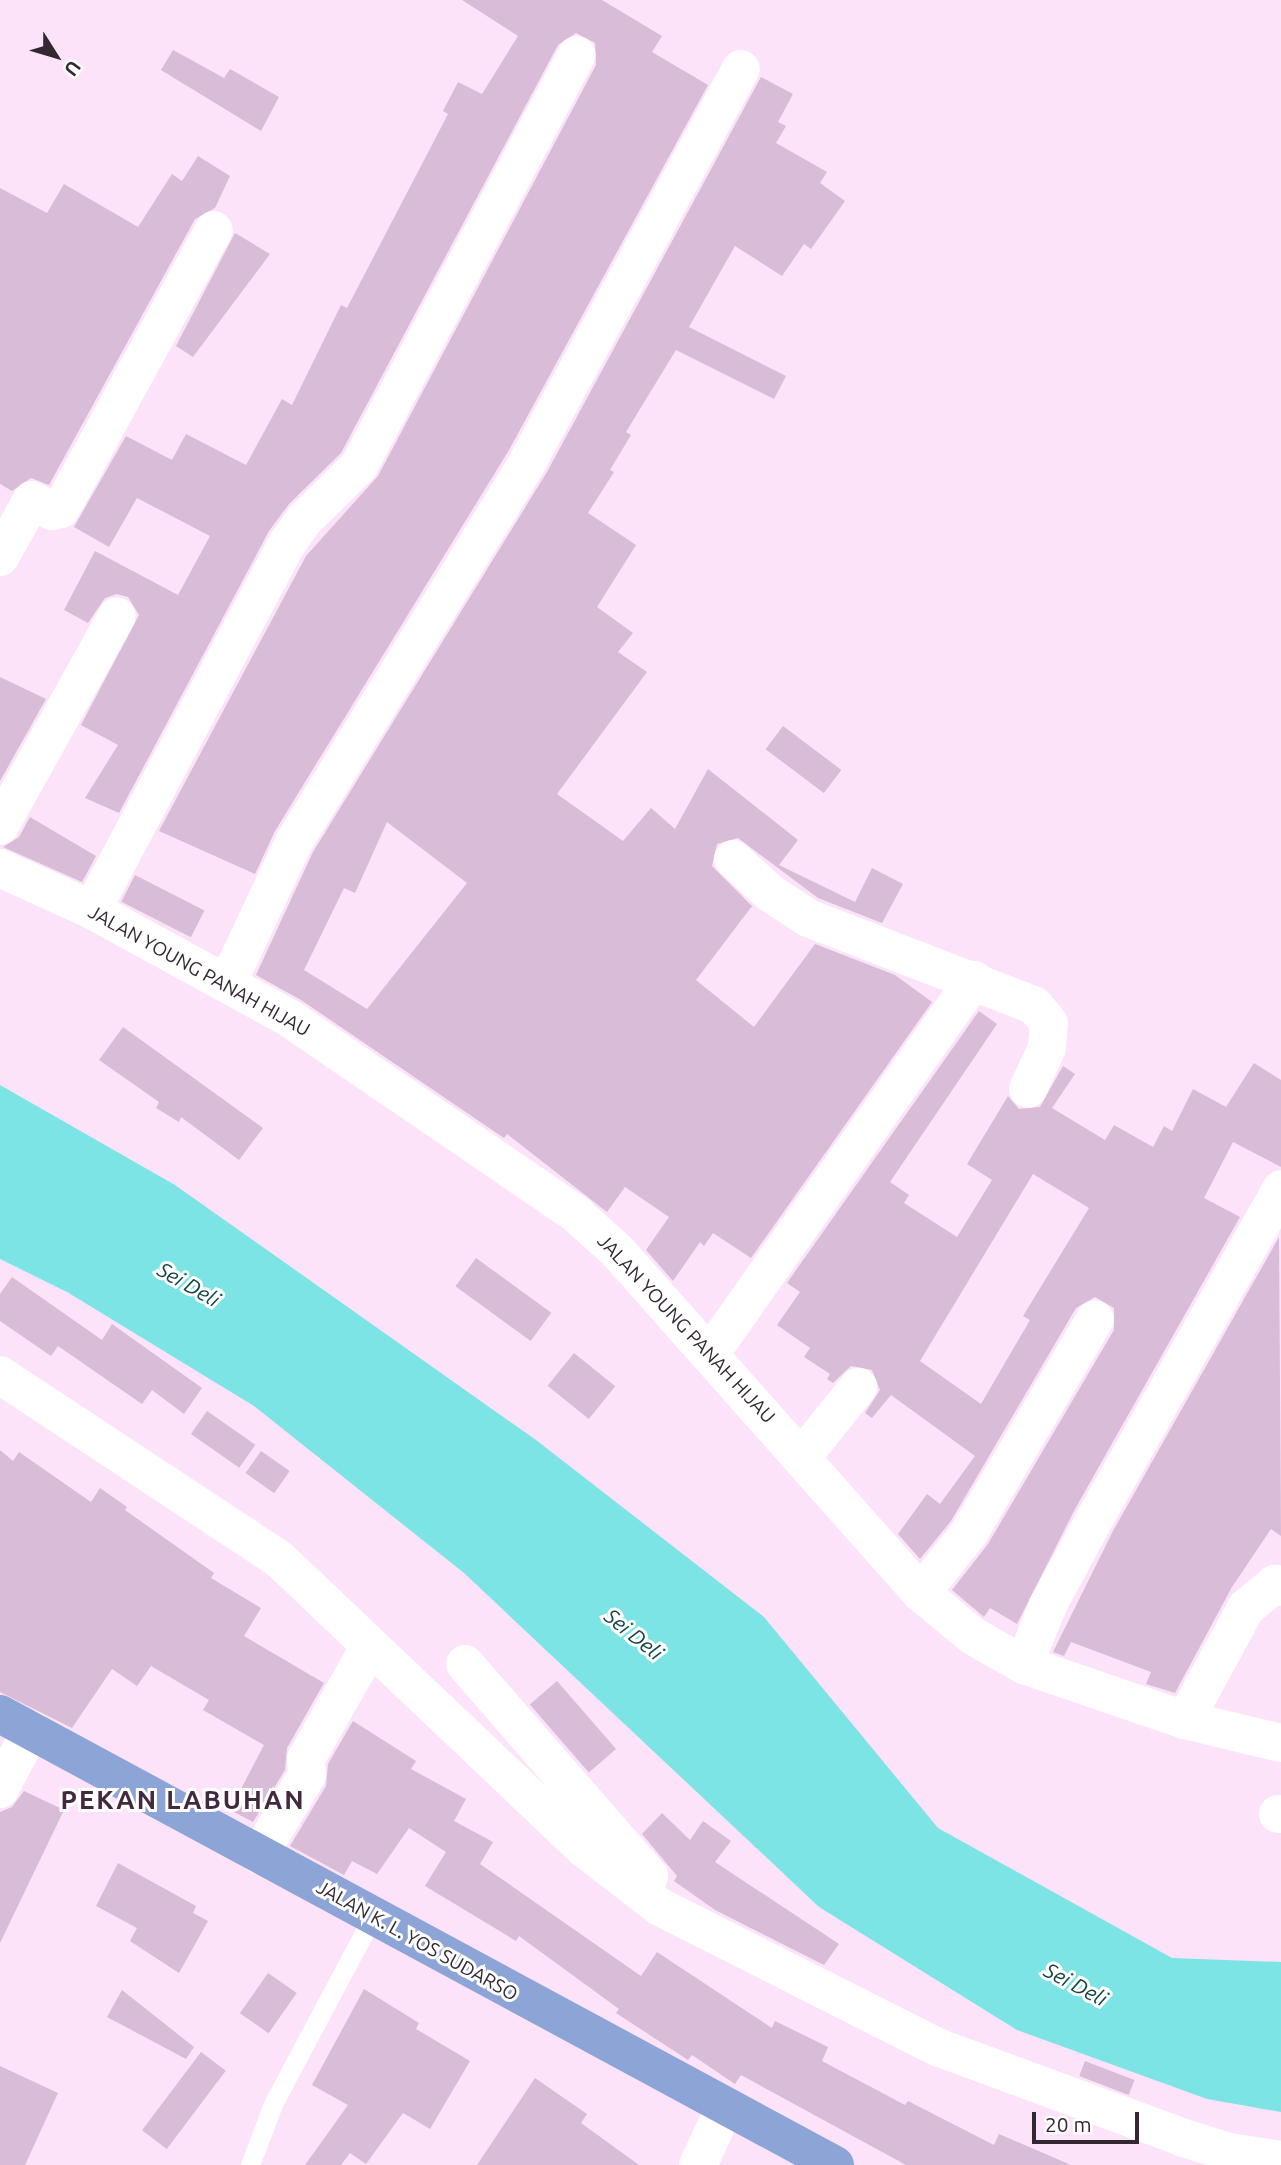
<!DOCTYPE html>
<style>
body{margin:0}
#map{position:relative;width:1281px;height:2165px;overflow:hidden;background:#fce3f9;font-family:Ubuntu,sans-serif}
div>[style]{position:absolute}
.water>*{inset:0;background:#7ce4e5}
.building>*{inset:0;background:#d9bcd7;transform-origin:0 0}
.service>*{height:19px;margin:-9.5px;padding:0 9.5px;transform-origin:9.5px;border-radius:9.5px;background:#fff}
.minor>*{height:38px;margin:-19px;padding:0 19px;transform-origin:19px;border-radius:19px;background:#fff}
.tertiary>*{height:38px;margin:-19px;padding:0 19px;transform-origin:19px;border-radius:19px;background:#fff}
.trunk>*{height:38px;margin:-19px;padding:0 19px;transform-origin:19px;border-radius:19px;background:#8ca4d6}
span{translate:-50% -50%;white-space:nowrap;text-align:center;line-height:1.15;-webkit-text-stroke:6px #fff;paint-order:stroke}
.street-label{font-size:19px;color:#332732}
.water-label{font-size:21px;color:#134444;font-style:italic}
.district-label{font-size:26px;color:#412a40;font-weight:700;letter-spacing:2px}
.north{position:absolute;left:21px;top:21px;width:70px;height:70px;-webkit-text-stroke:5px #fff;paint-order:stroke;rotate:127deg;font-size:19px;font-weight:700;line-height:28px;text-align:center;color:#332732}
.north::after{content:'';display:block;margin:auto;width:24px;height:32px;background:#332732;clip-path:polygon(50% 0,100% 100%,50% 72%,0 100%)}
.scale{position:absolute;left:1032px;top:2112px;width:107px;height:32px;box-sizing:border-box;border:4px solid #332732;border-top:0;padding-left:9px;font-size:21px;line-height:24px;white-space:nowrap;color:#332732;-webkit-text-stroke:5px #fff;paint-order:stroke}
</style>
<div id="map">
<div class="water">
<i style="clip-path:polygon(0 1085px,175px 1185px,536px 1440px,764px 1617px,938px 1828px,1172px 1958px,1281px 1962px,1281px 2112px,1207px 2099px,1017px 2030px,819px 1907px,464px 1573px,254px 1406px,67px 1292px,0 1259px)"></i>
</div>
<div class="building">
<i style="clip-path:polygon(462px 0,602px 0,662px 36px,652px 52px,708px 85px,509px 450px,275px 831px,255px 874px,159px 831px,306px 556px,378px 476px,596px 65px,595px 43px,576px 33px,558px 45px,341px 453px,289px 504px,269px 531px,119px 813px,85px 798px,118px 745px,81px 725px,139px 615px,128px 597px,117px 594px,105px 598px,88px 623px,64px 610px,95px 551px,178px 595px,210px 536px,137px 498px,109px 547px,74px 527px,126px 436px,172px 460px,186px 434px,246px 465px,282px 399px,292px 405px,341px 305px,347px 308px,448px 114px,443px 111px,458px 82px,482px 94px,518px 36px)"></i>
<i style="clip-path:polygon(173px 50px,224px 78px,230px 69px,279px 97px,261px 131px,161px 70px)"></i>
<i style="clip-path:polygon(evenodd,761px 77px,793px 94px,778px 122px,786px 126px,776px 143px,827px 172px,820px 183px,845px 201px,811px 249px,804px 244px,782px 276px,735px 246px,689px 327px,786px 376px,774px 399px,676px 350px,626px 432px,631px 435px,610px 470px,614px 472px,588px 513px,636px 545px,597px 607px,633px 633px,618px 652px,647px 672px,557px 794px,623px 841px,651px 808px,675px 829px,708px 769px,798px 840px,779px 865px,855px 902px,872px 868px,903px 884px,882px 923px,818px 898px,738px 838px,717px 844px,712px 866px,752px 906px,696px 980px,754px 1027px,815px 944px,895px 975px,932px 1002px,751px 1258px,713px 1233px,704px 1246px,700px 1242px,673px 1281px,646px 1250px,669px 1217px,625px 1187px,607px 1212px,507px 1134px,504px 1138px,301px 1000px,256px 975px,313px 852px,547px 472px,761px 77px,387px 822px,467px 883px,367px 1009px,304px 970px,344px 888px,355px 893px,387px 822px)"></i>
<i style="clip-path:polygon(198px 156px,230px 176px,215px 208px,195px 219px,49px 485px,31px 478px,12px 491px,0 484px,0 188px,47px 213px,64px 184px,138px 227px,172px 174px,182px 181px)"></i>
<i style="clip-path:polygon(235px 233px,270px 254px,193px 357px,176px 346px)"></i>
<i style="clip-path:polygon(0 677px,46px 699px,0 781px)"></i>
<i style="left:783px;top:726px;width:73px;height:29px;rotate:37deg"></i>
<i style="clip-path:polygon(30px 817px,96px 856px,82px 882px,3px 847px,19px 837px)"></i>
<i style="left:135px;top:875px;width:78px;height:30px;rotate:27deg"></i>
<i style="clip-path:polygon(evenodd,979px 1011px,997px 1024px,890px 1182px,909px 1195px,904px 1203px,957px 1237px,992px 1180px,967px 1164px,1008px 1096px,1019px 1109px,1040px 1107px,1063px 1066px,1075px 1074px,1052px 1108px,1105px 1140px,1114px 1125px,1153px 1147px,1164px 1126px,1172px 1131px,1193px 1089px,1226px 1107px,1254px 1063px,1281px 1080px,1281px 1167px,1233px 1142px,1204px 1198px,1240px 1217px,1075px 1509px,1017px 1624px,990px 1608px,984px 1617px,952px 1590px,988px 1544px,1114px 1330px,1114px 1308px,1095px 1297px,1076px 1308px,951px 1521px,920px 1559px,898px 1534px,927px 1494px,940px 1504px,975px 1456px,891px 1395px,872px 1418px,865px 1413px,880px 1390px,872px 1370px,851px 1366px,833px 1383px,827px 1379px,830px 1374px,804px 1357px,810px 1348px,777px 1325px,800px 1292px,787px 1283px,979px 1011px,1033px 1174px,1089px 1208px,1023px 1316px,1030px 1320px,981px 1404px,920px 1361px,1033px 1174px)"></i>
<i style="clip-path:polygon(123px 1027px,263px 1128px,239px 1160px,181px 1117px,179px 1122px,156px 1108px,159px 1102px,99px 1060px)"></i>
<i style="clip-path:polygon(1279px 1237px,1281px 1536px,1271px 1529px,1232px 1587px,1175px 1693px,1146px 1684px,1151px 1672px,1071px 1642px,1064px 1656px,1053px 1652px,1113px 1531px)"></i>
<i style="left:476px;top:1258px;width:93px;height:35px;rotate:36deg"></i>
<i style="clip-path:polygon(12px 1277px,102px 1340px,112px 1324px,202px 1388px,184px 1414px,152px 1390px,142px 1404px,58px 1346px,51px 1356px,0 1321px,0 1294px)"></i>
<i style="left:574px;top:1353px;width:53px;height:42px;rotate:39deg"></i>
<i style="left:207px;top:1411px;width:59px;height:28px;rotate:35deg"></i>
<i style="clip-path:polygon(0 1450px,13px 1461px,19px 1452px,91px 1502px,100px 1488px,127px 1507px,125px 1510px,214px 1573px,211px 1578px,261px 1608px,244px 1636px,324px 1683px,287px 1748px,285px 1770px,253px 1822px,230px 1810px,264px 1745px,203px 1710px,209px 1700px,151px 1666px,137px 1686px,112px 1669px,72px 1728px,0 1692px)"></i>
<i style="left:261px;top:1451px;width:35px;height:27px;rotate:35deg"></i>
<i style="left:557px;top:1681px;width:90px;height:36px;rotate:49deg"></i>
<i style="clip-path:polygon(353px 1721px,416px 1761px,411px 1769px,466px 1799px,454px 1821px,493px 1842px,480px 1864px,641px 1976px,657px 1952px,772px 2028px,775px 2021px,828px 2047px,822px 2061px,905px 2105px,908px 2101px,994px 2145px,999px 2134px,1071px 2165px,906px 2165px,741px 2075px,735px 2084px,692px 2055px,688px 2060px,616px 2013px,619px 2009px,519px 1936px,516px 1941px,425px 1886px,446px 1852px,409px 1828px,377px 1874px,352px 1861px,344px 1875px,290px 1846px,326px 1786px,328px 1764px)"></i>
<i style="clip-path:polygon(24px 1791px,64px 1810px,0 1943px,0 1812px,12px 1807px)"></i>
<i style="clip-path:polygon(662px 1813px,690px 1840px,703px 1821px,731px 1841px,715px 1862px,839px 1944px,824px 1965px,715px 1910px,674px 1881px,677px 1876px,642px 1834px)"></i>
<i style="clip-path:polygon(118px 1863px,196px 1906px,193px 1913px,208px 1921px,179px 1973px,130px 1941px,137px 1928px,96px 1906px)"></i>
<i style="left:268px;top:1973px;width:35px;height:49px;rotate:35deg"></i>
<i style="clip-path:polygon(364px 1989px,419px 2023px,416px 2029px,470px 2061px,430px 2129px,403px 2113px,366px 2164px,350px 2153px,341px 2165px,305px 2165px,348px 2105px,312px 2085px)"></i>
<i style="clip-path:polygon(122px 1990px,194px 2047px,186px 2059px,107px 2017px)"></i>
<i style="left:201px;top:2052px;width:31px;height:98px;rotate:37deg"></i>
<i style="left:1085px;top:2061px;width:53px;height:16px;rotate:21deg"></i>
<i style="clip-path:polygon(0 2066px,58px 2093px,25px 2165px,0 2165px)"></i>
<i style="clip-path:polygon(535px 2078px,587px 2114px,581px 2123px,639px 2165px,477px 2165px)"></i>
</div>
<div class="service">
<i style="left:250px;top:2165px;width:65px;rotate:-69.3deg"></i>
<i style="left:273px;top:2104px;width:211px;rotate:-62deg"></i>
</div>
<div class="minor">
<i style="left:0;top:557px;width:65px;rotate:-60.7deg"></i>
<i style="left:32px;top:500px;width:23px;rotate:29deg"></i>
<i style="left:52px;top:511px;width:9px;rotate:-13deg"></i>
<i style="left:61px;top:509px;width:318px;rotate:-61.3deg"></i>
<i style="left:0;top:826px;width:240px;rotate:-60.9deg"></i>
<i style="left:733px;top:859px;width:50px;rotate:42.6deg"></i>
<i style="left:770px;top:893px;width:45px;rotate:33.3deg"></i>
<i style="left:808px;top:918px;width:242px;rotate:21.1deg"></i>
<i style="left:1034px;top:1005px;width:23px;rotate:50deg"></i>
<i style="left:1049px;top:1023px;width:25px;rotate:95deg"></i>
<i style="left:1047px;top:1048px;width:45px;rotate:114.9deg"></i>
<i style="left:92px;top:910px;width:415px;rotate:-62deg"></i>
<i style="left:287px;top:544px;width:29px;rotate:-55deg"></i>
<i style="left:304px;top:520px;width:77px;rotate:-44.5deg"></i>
<i style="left:359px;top:466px;width:465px;rotate:-62.1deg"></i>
<i style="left:228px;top:982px;width:155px;rotate:-64.8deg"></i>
<i style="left:294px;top:842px;width:447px;rotate:-58.4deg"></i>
<i style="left:528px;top:461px;width:446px;rotate:-61.5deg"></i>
<i style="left:710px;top:1354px;width:458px;rotate:-54.8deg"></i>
<i style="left:0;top:1375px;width:333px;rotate:33.4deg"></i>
<i style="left:278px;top:1558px;width:424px;rotate:43.5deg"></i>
<i style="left:586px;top:1850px;width:93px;rotate:37.6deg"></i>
<i style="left:660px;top:1907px;width:310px;rotate:26.8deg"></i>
<i style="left:937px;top:2047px;width:260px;rotate:20.2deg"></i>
<i style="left:1181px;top:2137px;width:50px;rotate:17.4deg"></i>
<i style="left:1229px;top:2152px;width:53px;rotate:8.7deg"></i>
<i style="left:802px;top:1457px;width:90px;rotate:-51.3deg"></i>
<i style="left:921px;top:1593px;width:77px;rotate:-51.3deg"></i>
<i style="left:969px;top:1533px;width:248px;rotate:-59.5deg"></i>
<i style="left:465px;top:1664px;width:281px;rotate:49deg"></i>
<i style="left:1024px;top:1665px;width:65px;rotate:-68.2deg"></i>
<i style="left:1048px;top:1605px;width:97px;rotate:-61.6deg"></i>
<i style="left:1094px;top:1520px;width:380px;rotate:-60.5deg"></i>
<i style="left:1185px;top:1720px;width:128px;rotate:-61.4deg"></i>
<i style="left:1246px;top:1608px;width:38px;rotate:-40deg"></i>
<i style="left:1275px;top:1584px;width:7px;rotate:27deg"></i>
<i style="left:0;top:1789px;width:67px;rotate:-62.3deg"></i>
<i style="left:1278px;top:1814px;width:3px"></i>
<i style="left:259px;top:1855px;width:93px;rotate:-59deg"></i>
<i style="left:307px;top:1775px;width:16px;rotate:-94deg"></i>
<i style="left:306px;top:1759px;width:130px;rotate:-60.5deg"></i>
<i style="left:698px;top:2165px;width:64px;rotate:-65deg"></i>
</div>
<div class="tertiary">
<i style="left:0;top:868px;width:101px;rotate:24.5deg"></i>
<i style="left:92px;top:910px;width:225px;rotate:28.7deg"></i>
<i style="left:289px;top:1018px;width:348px;rotate:34.3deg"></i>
<i style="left:576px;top:1214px;width:57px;rotate:42.1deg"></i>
<i style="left:618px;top:1252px;width:456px;rotate:48.4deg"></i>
<i style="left:921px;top:1593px;width:67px;rotate:39.6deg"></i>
<i style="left:973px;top:1636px;width:59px;rotate:29.6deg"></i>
<i style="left:1024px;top:1665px;width:170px;rotate:18.9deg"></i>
<i style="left:1185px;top:1720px;width:99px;rotate:13.5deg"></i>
</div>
<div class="trunk">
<i style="left:0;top:1714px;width:949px;rotate:28.37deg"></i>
</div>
<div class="street-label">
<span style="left:199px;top:971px;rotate:29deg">JALAN YOUNG PANAH HIJAU</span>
<span style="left:686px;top:1329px;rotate:47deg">JALAN YOUNG PANAH HIJAU</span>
<span style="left:417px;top:1941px;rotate:29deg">JALAN K. L. YOS SUDARSO</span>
</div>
<div class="water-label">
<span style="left:189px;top:1284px;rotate:30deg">Sei Deli</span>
<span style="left:634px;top:1634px;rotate:39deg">Sei Deli</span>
<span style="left:1076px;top:1984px;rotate:28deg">Sei Deli</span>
</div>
<div class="district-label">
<span style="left:183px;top:1800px">PEKAN LABUHAN</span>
</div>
<div class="north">U</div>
<div class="scale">20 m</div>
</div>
